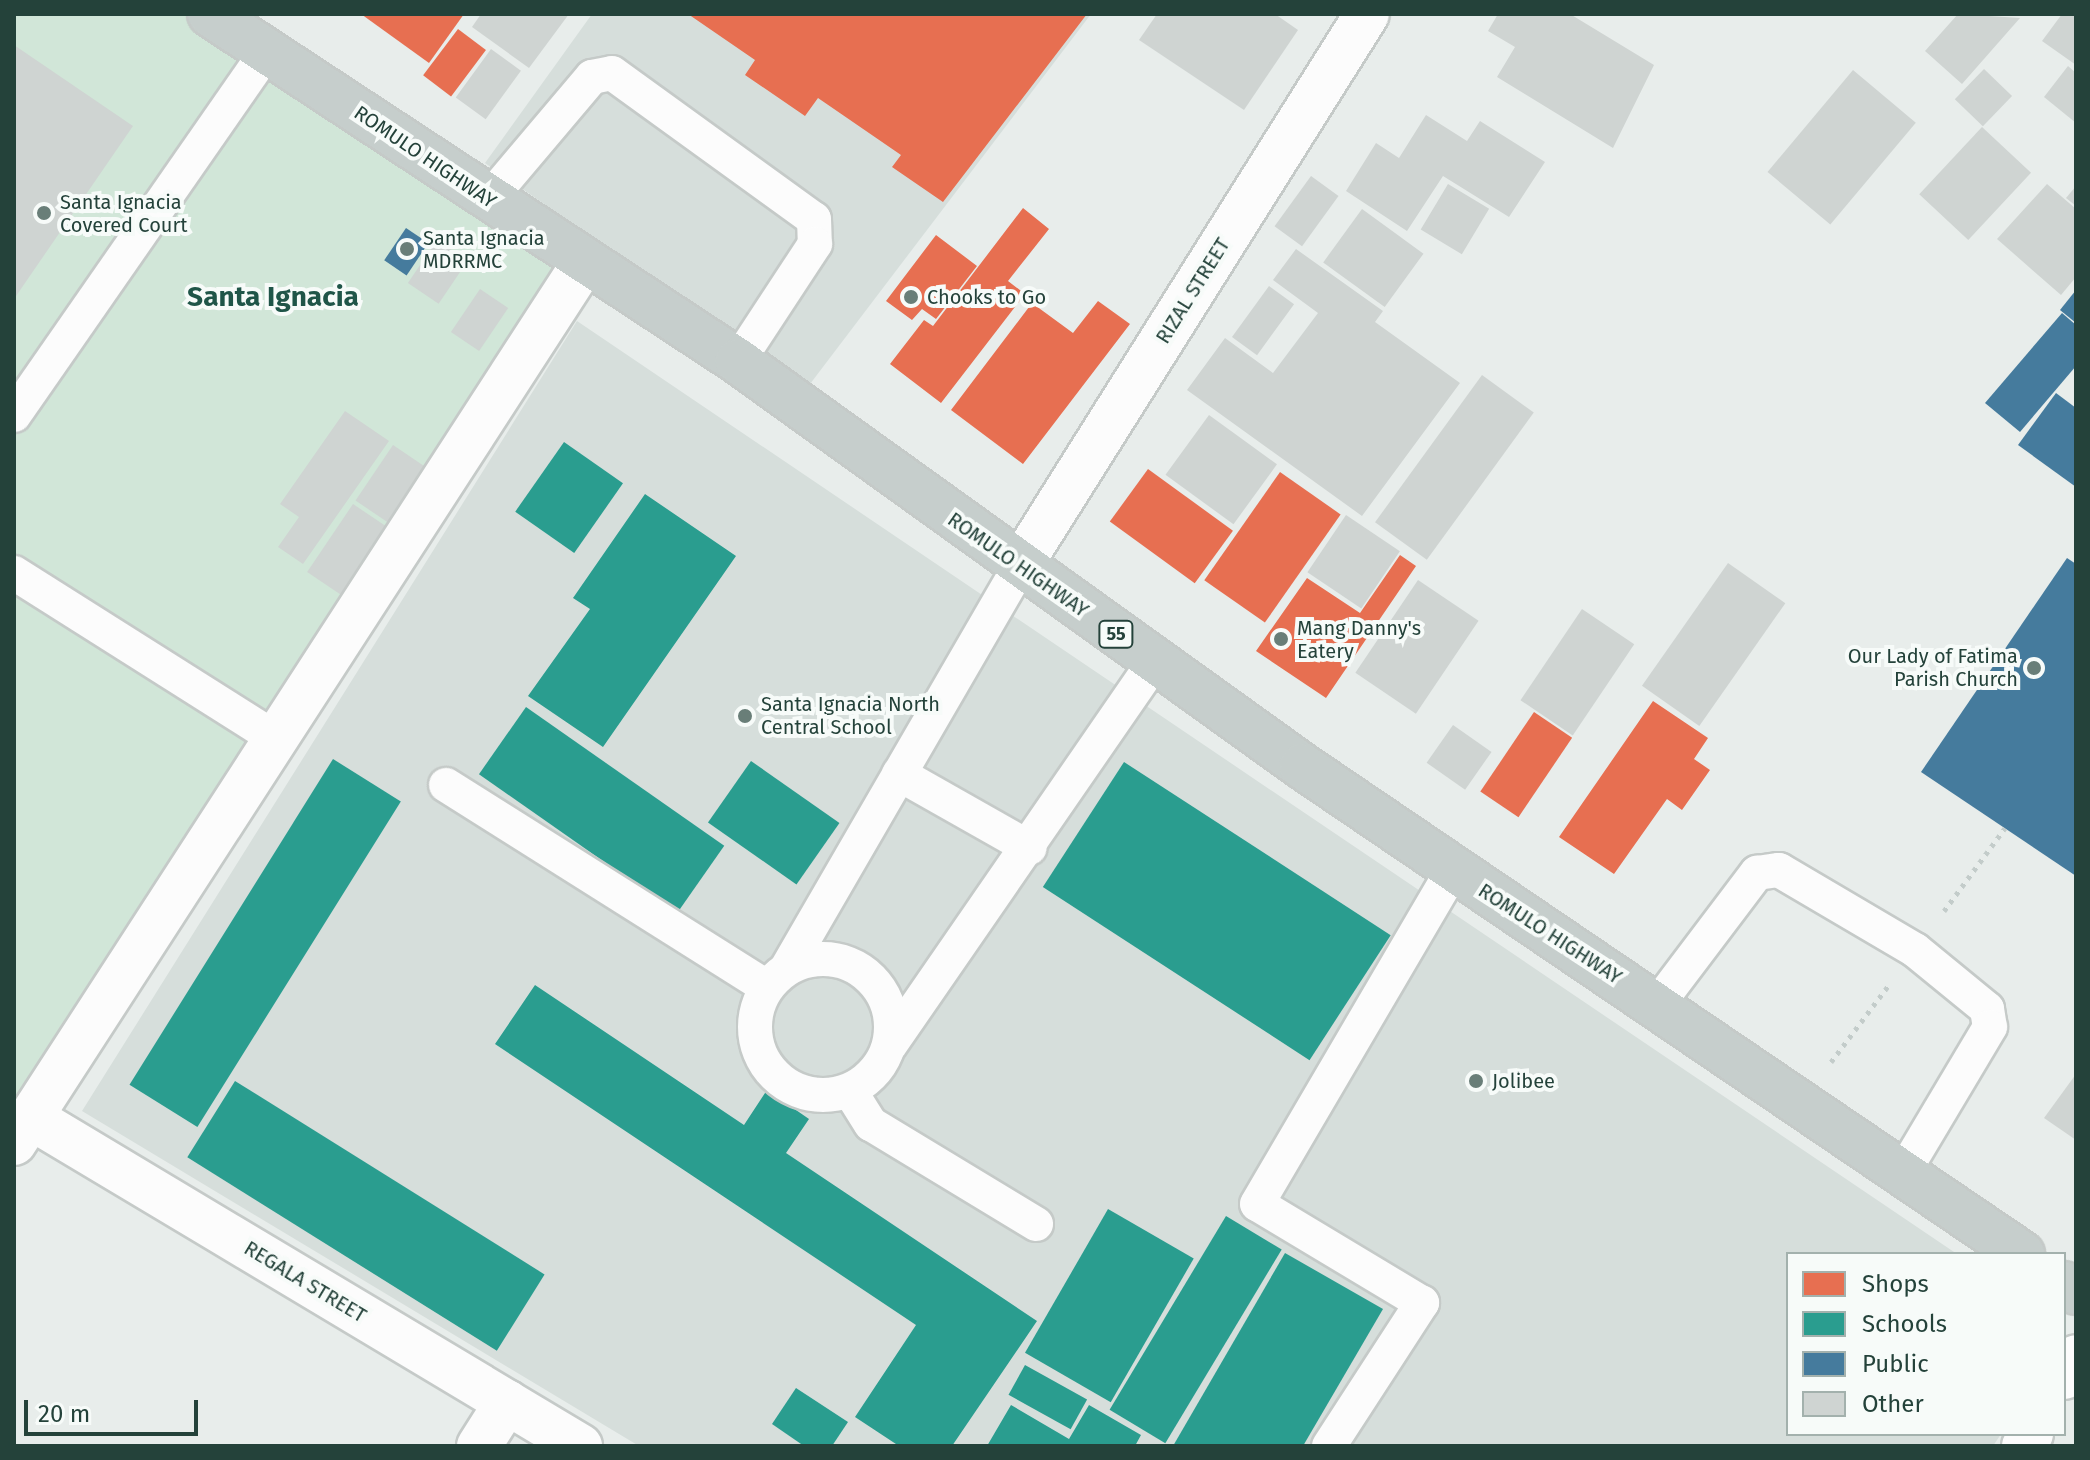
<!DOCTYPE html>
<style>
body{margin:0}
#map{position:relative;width:2090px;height:1460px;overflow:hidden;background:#e8edeb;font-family:"Fira Sans",sans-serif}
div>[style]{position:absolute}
.built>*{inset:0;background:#d6dedb}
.green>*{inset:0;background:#d1e6d8}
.shops>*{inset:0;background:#e76f51;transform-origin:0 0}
.schools>*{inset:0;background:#2a9d8f;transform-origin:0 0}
.public>*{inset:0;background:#457b9d;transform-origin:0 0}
.building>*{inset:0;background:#cfd4d2;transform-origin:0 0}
.path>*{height:5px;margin-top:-2.5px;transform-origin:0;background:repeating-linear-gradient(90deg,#c3ccca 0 4px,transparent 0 10px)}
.roads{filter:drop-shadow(2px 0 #c5cac8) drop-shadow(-2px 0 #c5cac8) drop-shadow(0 2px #c5cac8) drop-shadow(0 -2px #c5cac8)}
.service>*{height:34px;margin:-17px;padding:0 17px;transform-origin:17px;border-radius:17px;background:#fcfcfc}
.service>.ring{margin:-17px;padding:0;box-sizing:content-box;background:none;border:34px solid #fcfcfc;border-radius:50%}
.minor>*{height:44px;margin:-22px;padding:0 22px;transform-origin:22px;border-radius:22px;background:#fcfcfc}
.tertiary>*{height:44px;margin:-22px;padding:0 22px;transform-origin:22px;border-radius:22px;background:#fcfcfc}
.trunk>*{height:44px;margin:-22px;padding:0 22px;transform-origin:22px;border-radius:22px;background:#c6cecc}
.dots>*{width:22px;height:22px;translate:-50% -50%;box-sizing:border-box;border:4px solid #f7fbf9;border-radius:50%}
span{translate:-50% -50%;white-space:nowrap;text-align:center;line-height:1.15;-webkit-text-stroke:8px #f7fbf9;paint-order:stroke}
.shield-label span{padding:2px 6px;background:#f7fbf9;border:2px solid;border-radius:6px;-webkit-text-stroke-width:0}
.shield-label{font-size:18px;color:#24423a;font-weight:700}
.street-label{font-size:20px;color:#24423a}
.poi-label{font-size:20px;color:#24423a}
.left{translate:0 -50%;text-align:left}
.right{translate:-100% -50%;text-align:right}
.district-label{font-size:28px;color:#1f5548;font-weight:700}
.frame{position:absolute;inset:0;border:16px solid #24423a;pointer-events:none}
.legend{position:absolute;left:1786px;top:1252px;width:280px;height:184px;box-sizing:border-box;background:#f7fbf9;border:2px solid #a3b1ad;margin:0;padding:10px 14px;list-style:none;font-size:24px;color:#24423a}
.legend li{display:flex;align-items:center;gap:16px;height:40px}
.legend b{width:40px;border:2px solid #a3b1ad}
.scale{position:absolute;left:24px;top:1400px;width:174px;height:36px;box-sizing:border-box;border:4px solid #24423a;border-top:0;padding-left:10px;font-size:24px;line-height:28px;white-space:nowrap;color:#24423a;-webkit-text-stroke:6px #f7fbf9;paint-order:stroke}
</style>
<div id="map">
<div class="built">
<i style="clip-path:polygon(592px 14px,1091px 14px,807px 388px,485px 163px)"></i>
<i style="clip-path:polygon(577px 321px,1957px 1254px,1788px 1254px,1788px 1434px,2001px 1434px,1993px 1446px,639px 1446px,82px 1111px)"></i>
</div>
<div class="green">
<i style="clip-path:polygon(14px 14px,202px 14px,569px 265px,14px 1139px)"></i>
</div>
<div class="shops">
<i style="clip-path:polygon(361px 14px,464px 14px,429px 63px)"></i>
<i style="clip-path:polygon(688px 14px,1087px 14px,943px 202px,892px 167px,901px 155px,818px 98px,805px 116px,745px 75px,755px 60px)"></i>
<i style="left:458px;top:29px;width:35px;height:58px;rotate:37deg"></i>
<i style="clip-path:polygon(1023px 208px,1049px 229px,1008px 281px,1025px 294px,941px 403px,890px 364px,924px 320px,933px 326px)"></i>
<i style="clip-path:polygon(936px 235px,977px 266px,936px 319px,922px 309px,912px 320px,886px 301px)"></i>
<i style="clip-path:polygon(1098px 301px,1130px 324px,1023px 464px,951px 410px,1032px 303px,1073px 333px)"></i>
<i style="left:1148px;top:469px;width:105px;height:65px;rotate:36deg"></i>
<i style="left:1280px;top:472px;width:74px;height:132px;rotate:35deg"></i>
<i style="clip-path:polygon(1400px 555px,1416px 566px,1326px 698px,1256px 651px,1307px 578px,1360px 613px)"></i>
<i style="clip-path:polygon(1653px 701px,1708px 738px,1694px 759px,1710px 770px,1682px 810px,1667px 799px,1614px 874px,1559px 837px)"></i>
<i style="left:1534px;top:712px;width:46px;height:96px;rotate:34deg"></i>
</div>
<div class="schools">
<i style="left:564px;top:442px;width:72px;height:85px;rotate:35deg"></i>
<i style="clip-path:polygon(645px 494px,736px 556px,603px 747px,528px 696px,590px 609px,573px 598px)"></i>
<i style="left:526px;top:707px;width:242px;height:82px;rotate:35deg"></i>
<i style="left:333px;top:759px;width:80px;height:384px;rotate:32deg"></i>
<i style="left:751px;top:761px;width:108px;height:75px;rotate:35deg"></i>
<i style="left:1124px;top:762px;width:318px;height:149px;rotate:33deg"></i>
<i style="clip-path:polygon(535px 985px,744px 1125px,767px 1090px,809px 1119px,786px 1153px,1037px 1321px,952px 1446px,899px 1446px,855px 1417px,916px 1325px,495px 1044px)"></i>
<i style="left:235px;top:1081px;width:365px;height:90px;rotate:32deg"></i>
<i style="left:1108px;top:1209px;width:99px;height:166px;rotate:30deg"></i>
<i style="left:1226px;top:1216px;width:65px;height:226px;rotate:31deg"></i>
<i style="clip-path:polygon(1285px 1253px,1383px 1309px,1303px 1446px,1173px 1446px)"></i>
<i style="left:1025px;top:1365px;width:71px;height:34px;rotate:29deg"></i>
<i style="clip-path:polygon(796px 1388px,848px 1422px,832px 1446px,804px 1446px,772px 1424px)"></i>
<i style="clip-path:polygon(1011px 1405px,1069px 1439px,1089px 1405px,1141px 1435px,1135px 1446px,987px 1446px)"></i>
</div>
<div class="public">
<i style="left:406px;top:228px;width:27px;height:39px;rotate:34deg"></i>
<i style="clip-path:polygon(2076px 290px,2076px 323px,2060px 310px)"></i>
<i style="clip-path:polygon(2062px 313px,2076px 325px,2076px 366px,2020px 432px,1985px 403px)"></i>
<i style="clip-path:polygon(2056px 393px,2076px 408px,2076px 487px,2018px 445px)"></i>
<i style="clip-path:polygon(2067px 558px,2076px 564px,2076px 876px,1921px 772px)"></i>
</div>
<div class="building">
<i style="clip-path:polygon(481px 14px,569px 14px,529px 68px,472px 27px)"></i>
<i style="clip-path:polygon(1157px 14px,1275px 14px,1298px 30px,1244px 110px,1139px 40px)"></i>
<i style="clip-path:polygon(1498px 14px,1570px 14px,1654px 65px,1613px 148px,1497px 77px,1515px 47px,1488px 31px)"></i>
<i style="clip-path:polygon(1958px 14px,2020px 18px,1962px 84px,1925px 51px)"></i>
<i style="clip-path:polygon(2062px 14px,2076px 14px,2076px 65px,2042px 41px)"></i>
<i style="clip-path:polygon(14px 45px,133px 126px,14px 299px)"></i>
<i style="left:491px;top:49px;width:37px;height:60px;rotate:36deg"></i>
<i style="clip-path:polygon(2068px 66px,2076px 73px,2076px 123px,2044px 97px)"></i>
<i style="left:1984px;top:69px;width:39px;height:42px;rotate:44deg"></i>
<i style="left:1853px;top:70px;width:82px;height:133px;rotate:40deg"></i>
<i style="clip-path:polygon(1426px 115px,1467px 141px,1480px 121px,1545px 162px,1509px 217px,1443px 176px,1407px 231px,1346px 191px,1376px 143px,1399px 158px)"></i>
<i style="left:1982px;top:127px;width:67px;height:92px;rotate:43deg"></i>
<i style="left:1311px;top:176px;width:34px;height:62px;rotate:36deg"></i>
<i style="left:1448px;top:184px;width:48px;height:53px;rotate:31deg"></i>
<i style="clip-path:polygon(2047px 184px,2076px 209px,2076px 277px,2061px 295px,1997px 239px)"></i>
<i style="clip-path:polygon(2076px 186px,2076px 206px,2066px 198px)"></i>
<i style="left:1362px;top:209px;width:76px;height:66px;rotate:36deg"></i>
<i style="left:437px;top:240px;width:37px;height:52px;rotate:34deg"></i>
<i style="clip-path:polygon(1296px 249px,1383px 311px,1375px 322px,1460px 383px,1362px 516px,1187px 390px,1225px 338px,1273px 373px,1318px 313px,1273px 280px)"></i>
<i style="left:1269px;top:286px;width:31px;height:63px;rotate:36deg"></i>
<i style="left:480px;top:289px;width:34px;height:52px;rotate:34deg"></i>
<i style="left:1482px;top:375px;width:64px;height:182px;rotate:36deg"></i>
<i style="clip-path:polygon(345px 411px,389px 441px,303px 564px,278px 547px,299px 517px,280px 504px)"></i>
<i style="left:1209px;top:415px;width:84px;height:74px;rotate:36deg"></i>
<i style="left:393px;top:445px;width:45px;height:67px;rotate:34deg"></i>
<i style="left:353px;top:504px;width:47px;height:82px;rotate:34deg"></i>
<i style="left:1346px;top:515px;width:65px;height:69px;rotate:34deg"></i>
<i style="left:1728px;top:563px;width:70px;height:150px;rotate:35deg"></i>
<i style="left:1418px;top:580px;width:73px;height:112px;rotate:34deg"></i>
<i style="left:1582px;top:609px;width:63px;height:110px;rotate:34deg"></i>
<i style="left:1453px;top:725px;width:47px;height:46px;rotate:35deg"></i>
<i style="clip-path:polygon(2076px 1074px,2076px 1140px,2044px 1118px)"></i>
</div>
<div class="path">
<i style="left:1944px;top:911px;width:103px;rotate:-53.7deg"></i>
<i style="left:1831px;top:1062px;width:95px;rotate:-53.1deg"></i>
</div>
<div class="roads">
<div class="service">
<i style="left:488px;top:200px;width:161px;rotate:-49.8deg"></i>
<i style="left:592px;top:77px;width:20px;rotate:-11deg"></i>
<i style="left:612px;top:73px;width:249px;rotate:35.9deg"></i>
<i style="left:814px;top:219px;width:25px;rotate:88deg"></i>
<i style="left:815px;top:244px;width:140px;rotate:123.3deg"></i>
<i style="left:14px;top:415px;width:442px;rotate:-55.2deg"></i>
<i style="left:14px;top:573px;width:307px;rotate:32.3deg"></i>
<i style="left:899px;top:774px;width:150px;rotate:29.5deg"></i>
<i style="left:446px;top:785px;width:379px;rotate:32.2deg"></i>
<i class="ring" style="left:755px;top:959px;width:102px;height:102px"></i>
<i style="left:787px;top:968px;width:463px;rotate:-59.9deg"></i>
<i style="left:1657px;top:1005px;width:166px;rotate:-52.9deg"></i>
<i style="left:1757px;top:873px;width:22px;rotate:-8deg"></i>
<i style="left:1779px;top:870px;width:158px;rotate:30.5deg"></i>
<i style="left:1915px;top:950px;width:93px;rotate:39.3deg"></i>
<i style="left:1987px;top:1009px;width:18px;rotate:81deg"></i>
<i style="left:1990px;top:1027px;width:168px;rotate:120.8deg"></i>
<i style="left:890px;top:1045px;width:468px;rotate:-55.4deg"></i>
<i style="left:850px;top:1091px;width:39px;rotate:58deg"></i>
<i style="left:871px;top:1124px;width:193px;rotate:31.2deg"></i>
<i style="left:1329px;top:1446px;width:171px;rotate:-57deg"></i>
<i style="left:1422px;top:1303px;width:192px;rotate:-149deg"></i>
<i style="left:1257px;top:1204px;width:387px;rotate:-59.6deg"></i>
</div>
<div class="minor">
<i style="left:30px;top:1117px;width:641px;rotate:30.89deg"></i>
<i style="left:14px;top:1143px;width:1048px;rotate:-57.07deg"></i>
<i style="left:2064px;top:1377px;width:23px;rotate:-59deg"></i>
<i style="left:479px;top:1446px;width:52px;rotate:-57.5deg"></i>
<i style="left:2024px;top:1446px;width:14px;rotate:-60deg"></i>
</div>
<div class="tertiary">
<i style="left:1019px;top:567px;width:653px;rotate:-57.82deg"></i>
</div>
<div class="trunk">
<i style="left:210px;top:14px;width:632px;rotate:33.31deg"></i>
<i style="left:738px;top:361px;width:694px;rotate:35.68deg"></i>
<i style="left:1302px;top:766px;width:870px;rotate:34.13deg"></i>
<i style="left:2064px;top:1284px;width:14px;rotate:34deg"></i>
</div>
</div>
<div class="dots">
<i style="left:44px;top:213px;background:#697e78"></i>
<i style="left:407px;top:249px;background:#697e78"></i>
<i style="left:911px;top:297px;background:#697e78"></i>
<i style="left:1281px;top:639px;background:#697e78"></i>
<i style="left:2034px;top:668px;background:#697e78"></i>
<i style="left:745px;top:716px;background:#697e78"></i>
<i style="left:1476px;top:1081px;background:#697e78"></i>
</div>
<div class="shield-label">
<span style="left:1116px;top:634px">55</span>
</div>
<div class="street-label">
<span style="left:425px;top:157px;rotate:34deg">ROMULO HIGHWAY</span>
<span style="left:1193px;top:291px;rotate:-58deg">RIZAL STREET</span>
<span style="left:1018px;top:565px;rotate:35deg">ROMULO HIGHWAY</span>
<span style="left:1550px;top:934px;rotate:33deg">ROMULO HIGHWAY</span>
<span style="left:305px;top:1282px;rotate:31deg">REGALA STREET</span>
</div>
<div class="poi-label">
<span class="left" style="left:60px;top:214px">Santa Ignacia<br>Covered Court</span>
<span class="left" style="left:423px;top:250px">Santa Ignacia<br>MDRRMC</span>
<span class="left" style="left:927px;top:297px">Chooks to Go</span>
<span class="left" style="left:1297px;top:640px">Mang Danny's<br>Eatery</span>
<span class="right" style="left:2018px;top:668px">Our Lady of Fatima<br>Parish Church</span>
<span class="left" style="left:761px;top:716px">Santa Ignacia North<br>Central School</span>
<span class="left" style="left:1492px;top:1081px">Jolibee</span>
</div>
<div class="district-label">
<span style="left:273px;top:297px">Santa Ignacia</span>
</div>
<div class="frame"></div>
<ul class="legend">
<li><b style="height:22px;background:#e76f51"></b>Shops</li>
<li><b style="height:22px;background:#2a9d8f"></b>Schools</li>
<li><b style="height:22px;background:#457b9d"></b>Public</li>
<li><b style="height:22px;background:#cfd4d2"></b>Other</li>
</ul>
<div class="scale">20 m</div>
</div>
